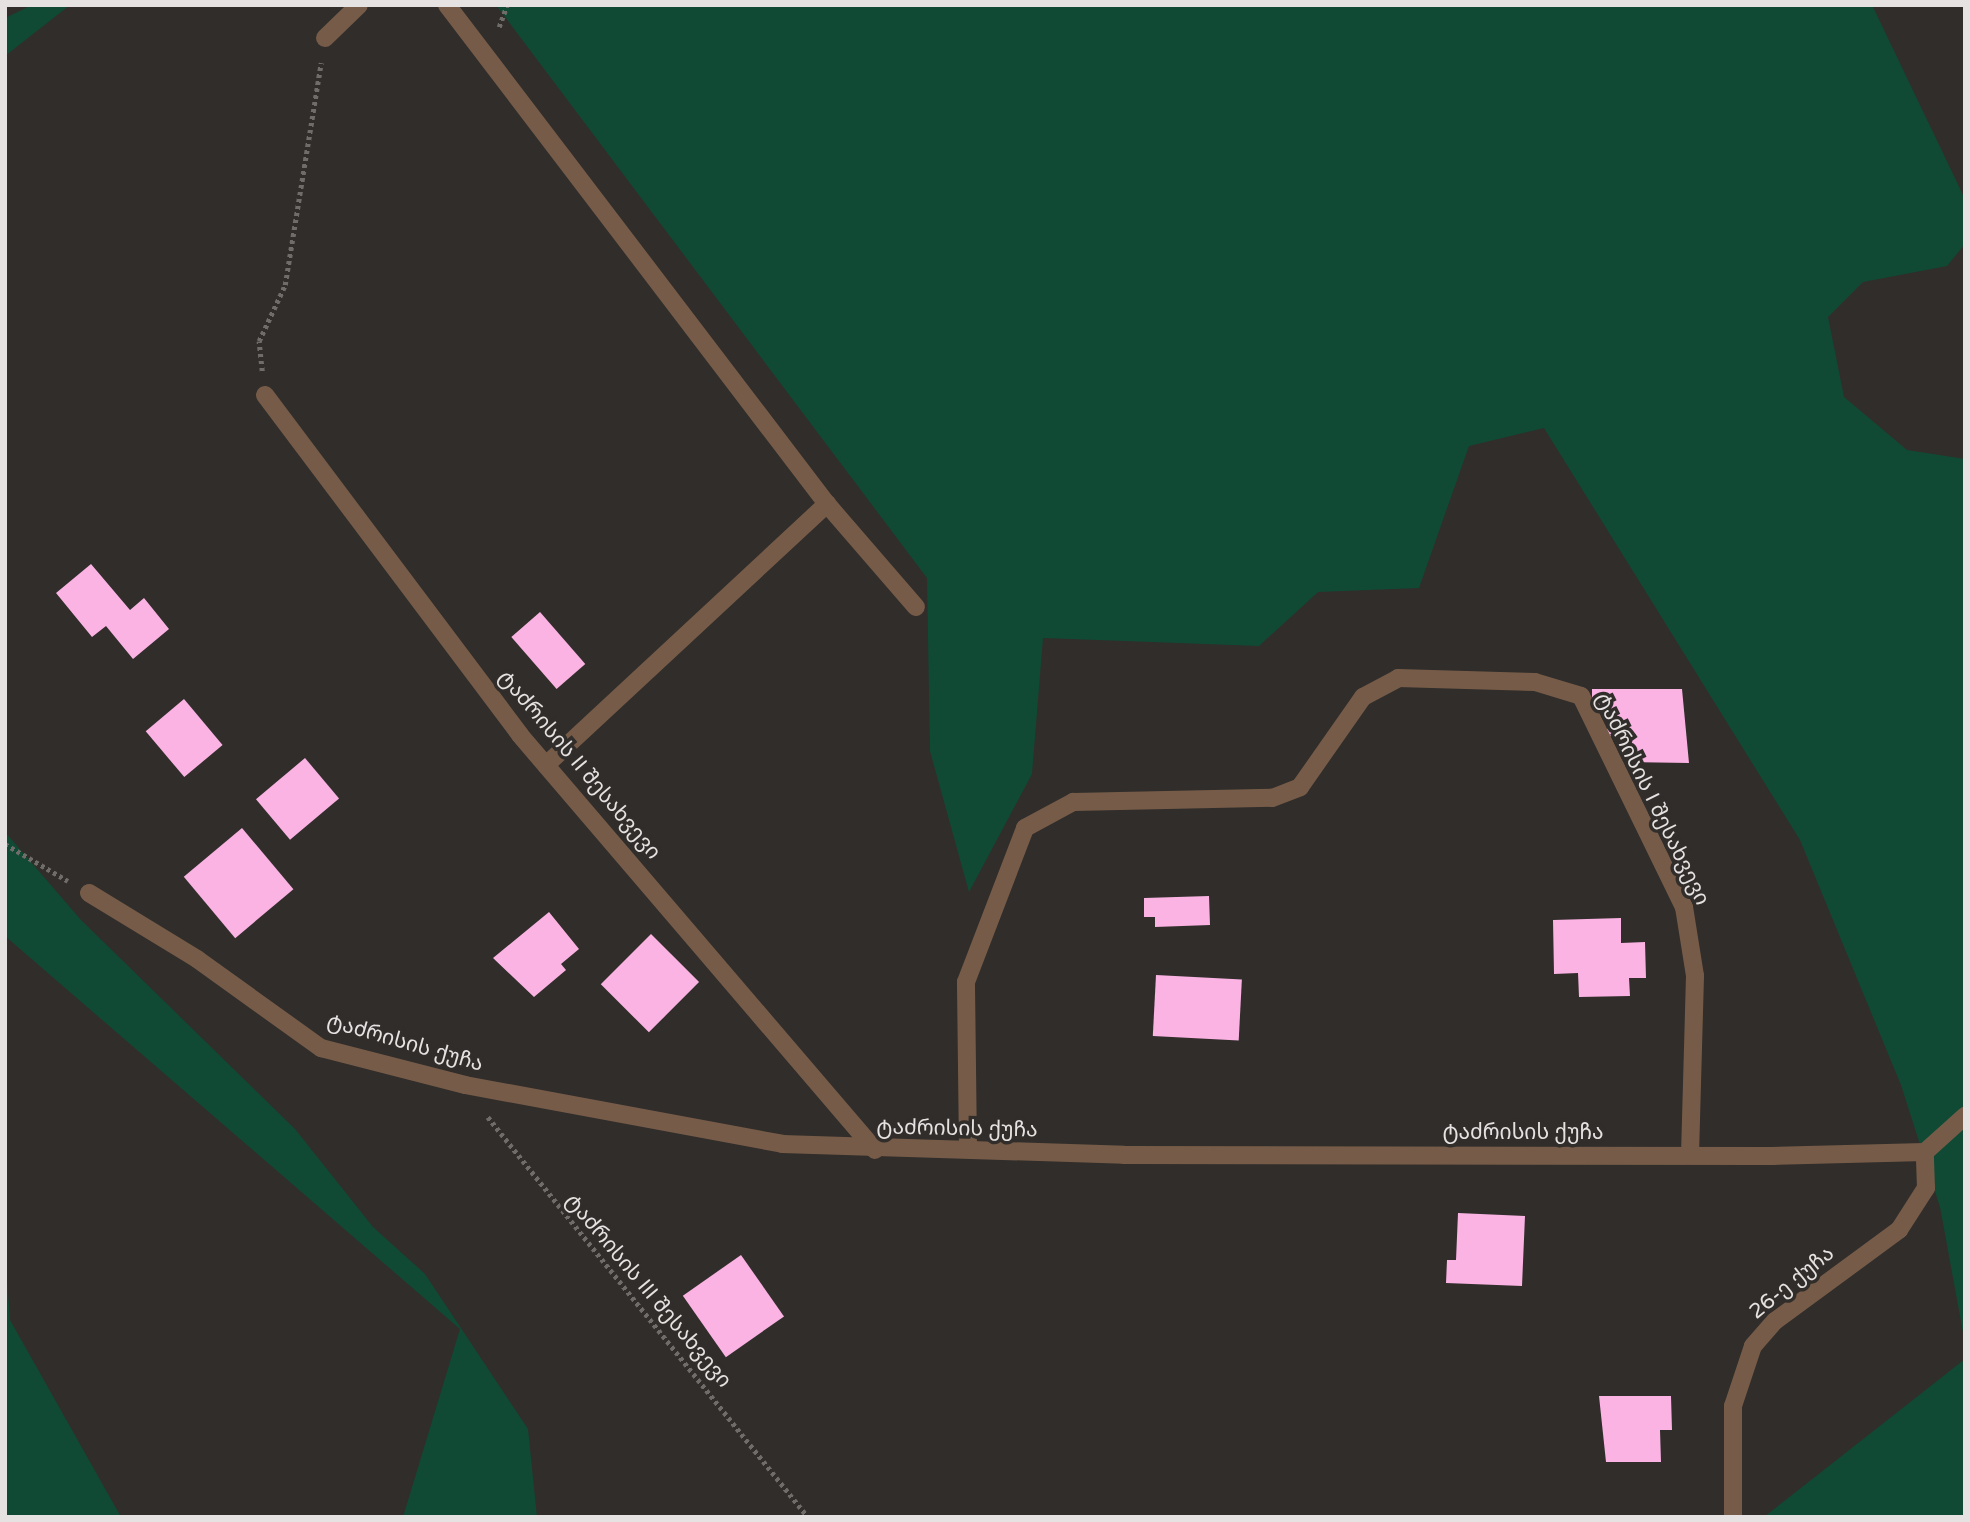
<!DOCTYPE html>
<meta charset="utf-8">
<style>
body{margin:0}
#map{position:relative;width:1970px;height:1522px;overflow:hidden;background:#312d2b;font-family:"Varela Round","Noto Sans Georgian",sans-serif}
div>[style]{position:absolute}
.green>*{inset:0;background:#104a35}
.building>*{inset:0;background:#fab3e3;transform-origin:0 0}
.path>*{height:4.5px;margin-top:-2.25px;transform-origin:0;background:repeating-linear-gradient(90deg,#6f6c6a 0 3.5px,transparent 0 7px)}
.street>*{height:18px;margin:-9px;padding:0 9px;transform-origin:9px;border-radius:9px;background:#765c48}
span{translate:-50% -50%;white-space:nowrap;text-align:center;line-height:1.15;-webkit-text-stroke:7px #312d2b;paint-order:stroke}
.street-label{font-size:21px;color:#e5e2e1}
.frame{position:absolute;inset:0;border:7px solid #e5e2e1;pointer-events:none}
</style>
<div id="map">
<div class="green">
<i style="clip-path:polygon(32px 5px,70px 5px,5px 56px,5px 18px)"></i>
<i style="clip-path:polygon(496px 5px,1872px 5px,1965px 199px,1965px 244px,1947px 266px,1863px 282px,1828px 317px,1844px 397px,1907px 450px,1965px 459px,1965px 1343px,1940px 1207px,1901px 1085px,1800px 840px,1544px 428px,1469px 446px,1419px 588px,1318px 592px,1259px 646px,1043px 638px,1032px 774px,969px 892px,930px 751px,927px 578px)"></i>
<i style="clip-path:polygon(5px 832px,81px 920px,295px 1129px,373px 1227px,425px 1274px,528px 1429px,537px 1517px,403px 1517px,460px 1329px,5px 936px)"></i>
<i style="clip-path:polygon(5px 1253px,10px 1320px,121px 1517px,5px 1517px)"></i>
<i style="clip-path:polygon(1965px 1359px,1965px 1517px,1764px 1517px)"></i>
</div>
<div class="building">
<i style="clip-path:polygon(91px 564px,130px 610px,144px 598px,169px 629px,133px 659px,106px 626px,92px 637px,56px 593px)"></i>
<i style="left:540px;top:612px;width:69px;height:38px;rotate:49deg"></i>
<i style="clip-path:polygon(1592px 689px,1682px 689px,1689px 763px,1626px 762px,1626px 737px,1607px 736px,1607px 709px,1592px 709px)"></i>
<i style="left:184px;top:699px;width:60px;height:50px;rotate:50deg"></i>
<i style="left:305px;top:758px;width:53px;height:64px;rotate:50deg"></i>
<i style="left:242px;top:828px;width:80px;height:76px;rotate:50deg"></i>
<i style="clip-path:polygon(1209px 896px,1210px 925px,1155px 927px,1155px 917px,1144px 917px,1144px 898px)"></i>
<i style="clip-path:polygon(549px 912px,579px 949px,561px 964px,566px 970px,534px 997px,493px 958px)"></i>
<i style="clip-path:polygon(1621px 918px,1621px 943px,1645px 942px,1646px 978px,1629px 978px,1630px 996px,1579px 997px,1578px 973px,1554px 974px,1553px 920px)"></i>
<i style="left:651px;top:934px;width:68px;height:71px;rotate:45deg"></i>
<i style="left:1156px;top:975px;width:86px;height:61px;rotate:3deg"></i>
<i style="clip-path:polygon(1458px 1213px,1525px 1216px,1522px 1286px,1446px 1283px,1447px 1260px,1456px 1260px)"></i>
<i style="left:741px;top:1255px;width:75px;height:71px;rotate:55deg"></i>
<i style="clip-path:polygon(1599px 1396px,1671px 1396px,1672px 1430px,1660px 1430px,1661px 1462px,1606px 1462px)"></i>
</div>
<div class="path">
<i style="left:499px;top:27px;width:23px;rotate:-70deg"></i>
<i style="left:262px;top:371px;width:30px;rotate:-96deg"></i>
<i style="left:259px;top:341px;width:62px;rotate:-65.1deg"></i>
<i style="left:285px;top:285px;width:225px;rotate:-80.8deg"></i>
<i style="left:5px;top:844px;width:73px;rotate:30.4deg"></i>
<i style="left:488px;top:1117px;width:512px;rotate:51.34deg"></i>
</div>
<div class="street">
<i style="left:447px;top:5px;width:627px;rotate:52.71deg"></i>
<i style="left:827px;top:504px;width:136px;rotate:49.2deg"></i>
<i style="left:325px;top:38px;width:47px;rotate:-44.1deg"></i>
<i style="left:265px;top:395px;width:425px;rotate:53.1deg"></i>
<i style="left:520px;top:735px;width:546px;rotate:49.46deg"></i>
<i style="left:546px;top:765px;width:384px;rotate:-42.9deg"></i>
<i style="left:89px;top:893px;width:127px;rotate:31.4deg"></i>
<i style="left:197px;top:959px;width:153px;rotate:35.7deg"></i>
<i style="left:321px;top:1048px;width:149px;rotate:14.4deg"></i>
<i style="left:465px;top:1085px;width:322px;rotate:10.5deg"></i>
<i style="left:782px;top:1144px;width:342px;rotate:1.8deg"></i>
<i style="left:1124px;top:1155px;width:648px;rotate:0.09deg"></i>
<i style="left:1772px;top:1156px;width:153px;rotate:-1.5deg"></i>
<i style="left:1925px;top:1152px;width:54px;rotate:-42deg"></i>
<i style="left:968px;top:1149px;width:167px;rotate:-90.7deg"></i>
<i style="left:966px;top:982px;width:165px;rotate:-69deg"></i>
<i style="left:1025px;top:828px;width:55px;rotate:-28.4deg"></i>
<i style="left:1073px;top:802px;width:199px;rotate:-1.2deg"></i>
<i style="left:1272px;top:798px;width:30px;rotate:-21deg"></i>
<i style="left:1300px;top:787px;width:110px;rotate:-55deg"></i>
<i style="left:1363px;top:697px;width:40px;rotate:-28deg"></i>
<i style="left:1398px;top:678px;width:137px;rotate:1.7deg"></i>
<i style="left:1535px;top:682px;width:48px;rotate:16.9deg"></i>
<i style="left:1581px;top:696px;width:235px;rotate:64deg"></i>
<i style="left:1684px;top:907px;width:70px;rotate:80.9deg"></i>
<i style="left:1695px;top:976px;width:178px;rotate:91.6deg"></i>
<i style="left:1733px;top:1517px;width:111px;rotate:-90deg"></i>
<i style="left:1733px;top:1406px;width:63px;rotate:-71.6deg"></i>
<i style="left:1753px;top:1346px;width:33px;rotate:-49deg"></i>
<i style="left:1775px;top:1321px;width:154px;rotate:-36.3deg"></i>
<i style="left:1899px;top:1230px;width:50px;rotate:-57.3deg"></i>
<i style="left:1926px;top:1188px;width:36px;rotate:-92deg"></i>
</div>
<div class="street-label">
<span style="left:579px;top:765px;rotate:50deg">ტაძრისის II შესახვევი</span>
<span style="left:1652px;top:799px;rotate:64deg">ტაძრისის I შესახვევი</span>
<span style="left:405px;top:1043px;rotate:16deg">ტაძრისის ქუჩა</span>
<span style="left:957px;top:1129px;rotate:1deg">ტაძრისის ქუჩა</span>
<span style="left:1523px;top:1133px">ტაძრისის ქუჩა</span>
<span style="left:1792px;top:1283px;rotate:-39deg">26-ე ქუჩა</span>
<span style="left:648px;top:1291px;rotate:50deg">ტაძრისის III შესახვევი</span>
</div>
<div class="frame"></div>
</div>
